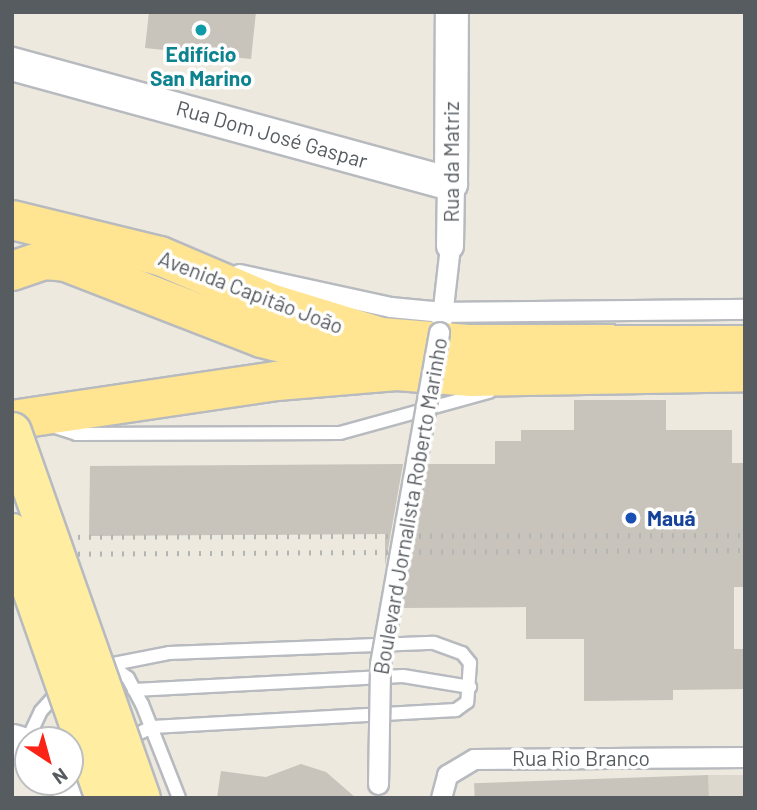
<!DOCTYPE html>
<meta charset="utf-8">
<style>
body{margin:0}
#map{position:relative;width:757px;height:810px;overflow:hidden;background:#ede9de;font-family:Barlow,sans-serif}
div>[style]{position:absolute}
.education>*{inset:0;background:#dcd8cd;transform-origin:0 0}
.building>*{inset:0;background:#c8c3bb;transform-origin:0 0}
.roads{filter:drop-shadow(2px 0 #b7babf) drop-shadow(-2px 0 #b7babf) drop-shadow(0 2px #b7babf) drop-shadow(0 -2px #b7babf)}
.service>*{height:12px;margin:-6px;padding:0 6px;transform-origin:6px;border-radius:6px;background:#fff}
.pedestrian>*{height:19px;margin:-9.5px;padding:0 9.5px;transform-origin:9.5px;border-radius:9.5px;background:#fff}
.minor>*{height:26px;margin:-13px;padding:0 13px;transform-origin:13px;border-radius:13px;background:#fff}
.tertiary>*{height:32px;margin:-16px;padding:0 16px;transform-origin:16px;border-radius:16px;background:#fff}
.secondary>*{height:37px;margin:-18.5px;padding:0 18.5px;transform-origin:18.5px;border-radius:18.5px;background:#fff}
.trunk>*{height:38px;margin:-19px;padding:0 19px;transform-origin:19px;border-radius:19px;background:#ffe492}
.rail>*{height:5px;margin-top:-2.5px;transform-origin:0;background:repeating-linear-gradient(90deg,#b3b4b4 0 2px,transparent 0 11px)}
.bridges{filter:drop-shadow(2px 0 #b7babf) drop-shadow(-2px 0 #b7babf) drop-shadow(0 2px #b7babf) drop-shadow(0 -2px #b7babf)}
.pedestrian-bridge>*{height:19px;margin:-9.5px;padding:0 9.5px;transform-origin:9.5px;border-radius:9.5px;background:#fff}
.primary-bridge>*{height:38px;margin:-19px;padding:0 19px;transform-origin:19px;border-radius:19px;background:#ffeda1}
.dots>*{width:19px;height:19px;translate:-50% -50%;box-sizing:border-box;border:4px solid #fff;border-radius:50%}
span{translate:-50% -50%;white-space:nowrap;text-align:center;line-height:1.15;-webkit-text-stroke:7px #fff;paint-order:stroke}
.culture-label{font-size:21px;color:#0d838f;font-weight:700}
.street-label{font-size:21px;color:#575c61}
.transit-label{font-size:21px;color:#164399;font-weight:700}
.left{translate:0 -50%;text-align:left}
.frame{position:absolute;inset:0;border:14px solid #575c61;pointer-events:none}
.north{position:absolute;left:14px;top:726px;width:70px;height:70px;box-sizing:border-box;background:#fff;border:2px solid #bcbec0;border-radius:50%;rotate:144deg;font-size:19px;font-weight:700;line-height:28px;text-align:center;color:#575c61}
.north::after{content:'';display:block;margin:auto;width:24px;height:32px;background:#fb2216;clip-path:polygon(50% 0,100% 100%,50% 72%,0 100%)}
</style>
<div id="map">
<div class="education">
<i style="left:708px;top:775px;width:37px;height:23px"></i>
</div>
<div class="building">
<i style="clip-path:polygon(149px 12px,256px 12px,251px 59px,145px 48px)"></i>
<i style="clip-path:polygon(574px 400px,666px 400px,666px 430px,732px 430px,732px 463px,745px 463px,745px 587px,734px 587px,734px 649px,745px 649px,745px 689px,673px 690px,673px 700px,584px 701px,584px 639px,526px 639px,526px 607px,402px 608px,428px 464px,495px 464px,495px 441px,521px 441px,521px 430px,574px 430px)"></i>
<i style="clip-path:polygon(403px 464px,385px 566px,385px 534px,89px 536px,90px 466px)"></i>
<i style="clip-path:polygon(301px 764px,326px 772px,356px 798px,217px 798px,221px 771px,266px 777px)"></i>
<i style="left:708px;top:775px;width:23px;height:234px;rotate:88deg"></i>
</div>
<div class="roads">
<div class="service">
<i style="left:49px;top:425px;width:28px;rotate:18deg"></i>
<i style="left:76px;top:434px;width:264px;rotate:-0.2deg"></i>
<i style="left:340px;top:433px;width:155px;rotate:-15.4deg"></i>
<i style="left:108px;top:663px;width:25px;rotate:37deg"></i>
<i style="left:128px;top:678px;width:30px;rotate:62deg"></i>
<i style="left:142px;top:704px;width:101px;rotate:68.5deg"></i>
<i style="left:98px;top:667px;width:72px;rotate:-11.2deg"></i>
<i style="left:169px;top:653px;width:265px;rotate:-2.2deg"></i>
<i style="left:434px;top:643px;width:30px;rotate:20deg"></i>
<i style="left:462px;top:653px;width:13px;rotate:51deg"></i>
<i style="left:470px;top:663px;width:39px;rotate:94deg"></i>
<i style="left:467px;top:702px;width:14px;rotate:144deg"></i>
<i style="left:456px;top:710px;width:304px;rotate:176.8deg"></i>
<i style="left:152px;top:727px;width:30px;rotate:154deg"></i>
<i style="left:134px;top:690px;width:269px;rotate:-3deg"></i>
<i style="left:403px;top:676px;width:68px;rotate:9.3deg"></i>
<i style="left:26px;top:743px;width:35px;rotate:-65deg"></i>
<i style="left:41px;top:711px;width:30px;rotate:-48deg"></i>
</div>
<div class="pedestrian">
<i style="left:239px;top:274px;width:155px;rotate:12.3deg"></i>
<i style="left:390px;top:307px;width:53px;rotate:5.4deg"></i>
<i style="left:443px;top:312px;width:302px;rotate:-0.6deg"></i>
<i style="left:441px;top:325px;width:80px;rotate:-83.5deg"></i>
<i style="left:441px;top:798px;width:24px;rotate:-75deg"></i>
<i style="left:447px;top:775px;width:31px;rotate:-31deg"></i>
<i style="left:474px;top:759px;width:271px;rotate:-0.4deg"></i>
</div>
<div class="minor">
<i style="left:450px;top:246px;width:62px;rotate:-89.1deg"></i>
</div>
<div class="tertiary">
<i style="left:12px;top:64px;width:455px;rotate:15.3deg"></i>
<i style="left:451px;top:184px;width:172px;rotate:-89.7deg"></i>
</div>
<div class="secondary">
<i style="left:12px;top:743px;width:17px;rotate:17deg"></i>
<i style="left:67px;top:782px;width:18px;rotate:63deg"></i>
</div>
<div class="trunk">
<i style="left:12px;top:220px;width:152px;rotate:13.7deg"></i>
<i style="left:160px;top:256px;width:120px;rotate:23.1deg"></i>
<i style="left:270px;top:303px;width:116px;rotate:17deg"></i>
<i style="left:381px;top:337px;width:87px;rotate:4.6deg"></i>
<i style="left:468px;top:344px;width:277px;rotate:0.2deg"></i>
<i style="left:12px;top:271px;width:34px;rotate:-19deg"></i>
<i style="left:44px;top:260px;width:22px;rotate:5deg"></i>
<i style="left:66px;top:262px;width:210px;rotate:21.2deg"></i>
<i style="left:262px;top:338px;width:98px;rotate:14.2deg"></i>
<i style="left:12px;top:420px;width:268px;rotate:-8.4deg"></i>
<i style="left:277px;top:381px;width:120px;rotate:-4.8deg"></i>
<i style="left:397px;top:371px;width:75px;rotate:4.6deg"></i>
<i style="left:472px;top:377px;width:273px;rotate:-1deg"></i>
</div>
</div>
<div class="rail">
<i style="left:12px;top:537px;width:733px;rotate:-0.16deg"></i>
<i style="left:12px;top:554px;width:733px;rotate:-0.31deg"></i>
</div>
<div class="bridges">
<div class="pedestrian-bridge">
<i style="left:378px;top:784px;width:120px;rotate:-89deg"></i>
<i style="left:380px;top:664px;width:337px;rotate:-79.9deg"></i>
</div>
<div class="primary-bridge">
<i style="left:12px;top:432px;width:388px;rotate:70.6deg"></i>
<i style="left:12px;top:533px;width:281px;rotate:70.7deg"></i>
</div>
</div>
<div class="dots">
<i style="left:201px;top:30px;background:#0f9aa8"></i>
<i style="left:631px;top:518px;background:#1a4fb4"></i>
</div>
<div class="culture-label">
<span style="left:201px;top:66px">Edifício<br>San Marino</span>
</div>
<div class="street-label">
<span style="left:272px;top:134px;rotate:16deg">Rua Dom José Gaspar</span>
<span style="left:451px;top:162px;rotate:-90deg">Rua da Matriz</span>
<span style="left:251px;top:292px;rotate:21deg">Avenida Capitão João</span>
<span style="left:410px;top:506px;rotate:-80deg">Boulevard Jornalista Roberto Marinho</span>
<span style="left:581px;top:758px">Rua Rio Branco</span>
</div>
<div class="transit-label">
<span class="left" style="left:647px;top:518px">Mauá</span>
</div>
<div class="frame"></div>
<div class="north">N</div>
</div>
